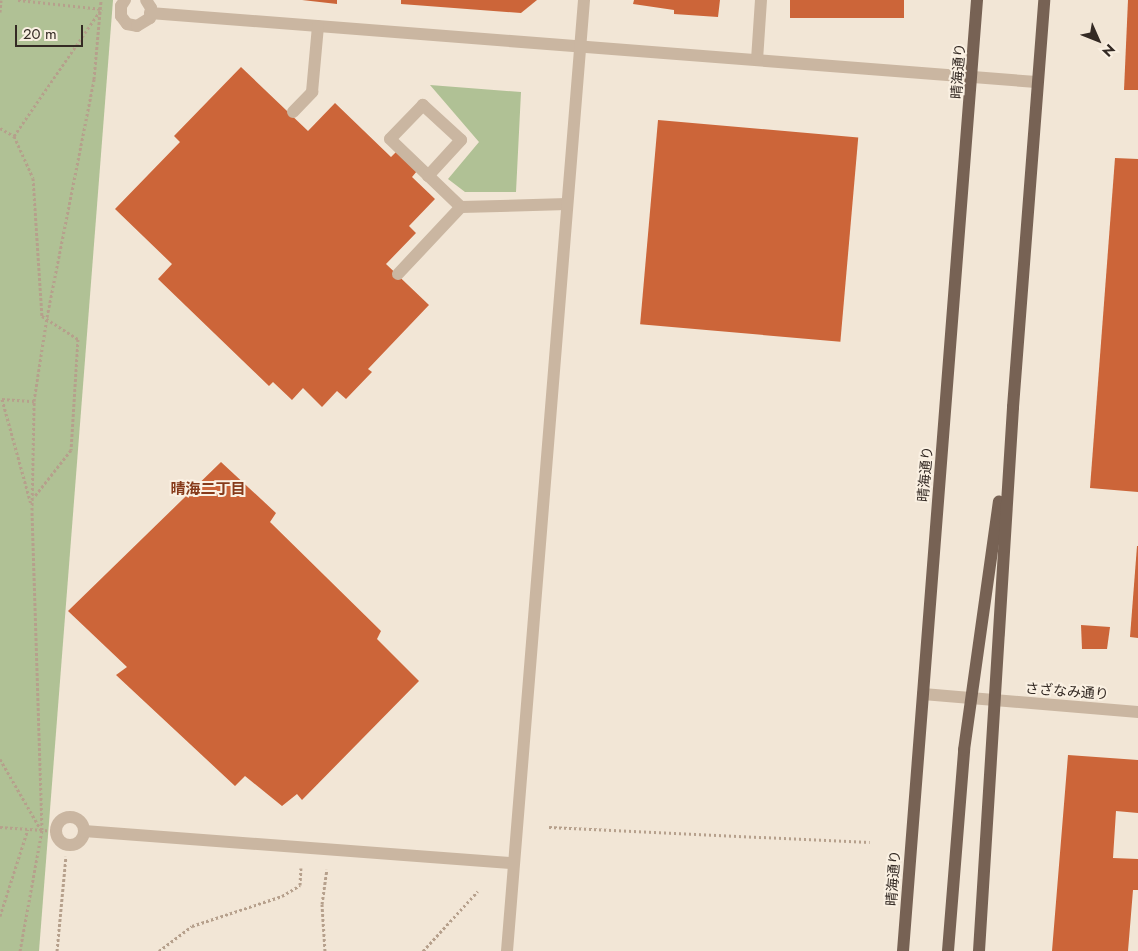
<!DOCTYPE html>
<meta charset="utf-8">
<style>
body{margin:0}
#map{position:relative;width:1138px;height:951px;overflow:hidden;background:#f2e6d6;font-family:Jost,"Noto Sans JP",sans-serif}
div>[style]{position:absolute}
.green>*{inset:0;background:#b0c195}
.building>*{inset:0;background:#cc6539;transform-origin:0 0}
.path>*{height:3px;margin-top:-1.5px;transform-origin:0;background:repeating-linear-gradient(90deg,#b6a08c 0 2.5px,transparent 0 5px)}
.minor>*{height:12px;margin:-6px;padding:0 6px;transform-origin:6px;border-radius:6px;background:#cab6a1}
.minor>.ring{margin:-6px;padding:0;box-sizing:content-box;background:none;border:12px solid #cab6a1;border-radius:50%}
.major>*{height:12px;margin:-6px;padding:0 6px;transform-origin:6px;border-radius:6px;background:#776254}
span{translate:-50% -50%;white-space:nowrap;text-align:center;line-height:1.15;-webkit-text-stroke:4px #faf0e2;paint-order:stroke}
.street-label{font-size:14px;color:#342a24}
.neighbourhood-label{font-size:15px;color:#863a1a;font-weight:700}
.north{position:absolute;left:1073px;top:15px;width:50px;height:50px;-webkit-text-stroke:4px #faf0e2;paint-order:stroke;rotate:134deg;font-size:14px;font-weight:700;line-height:20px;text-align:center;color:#342a24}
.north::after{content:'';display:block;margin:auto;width:18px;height:22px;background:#342a24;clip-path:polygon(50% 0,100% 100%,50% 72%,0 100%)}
.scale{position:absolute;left:15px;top:25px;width:68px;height:22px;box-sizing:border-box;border:2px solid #342a24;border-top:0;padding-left:6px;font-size:15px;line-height:18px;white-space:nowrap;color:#342a24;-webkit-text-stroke:4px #faf0e2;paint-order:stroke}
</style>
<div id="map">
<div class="green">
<i style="clip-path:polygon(0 0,113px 0,39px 951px,0 951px)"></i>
<i style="clip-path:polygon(430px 85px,521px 92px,516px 192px,465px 192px,448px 179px,479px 142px)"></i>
</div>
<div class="building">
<i style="clip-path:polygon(302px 0,337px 0,337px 4px)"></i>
<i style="clip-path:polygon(401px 0,537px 0,521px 13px,401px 4px)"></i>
<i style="clip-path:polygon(634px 0,720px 0,718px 17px,674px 14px,674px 10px,633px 4px)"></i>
<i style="left:790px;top:0;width:114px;height:18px"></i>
<i style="clip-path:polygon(1128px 0,1138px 0,1138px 90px,1124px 90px)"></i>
<i style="clip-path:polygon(241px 67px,308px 131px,335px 103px,391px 157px,396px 152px,417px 171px,412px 177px,435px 199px,409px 226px,416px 233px,386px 264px,429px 305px,368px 369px,372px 372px,346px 399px,337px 391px,322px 407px,303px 388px,292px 400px,273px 382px,269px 386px,158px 279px,172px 264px,115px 209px,180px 142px,174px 136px)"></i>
<i style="left:658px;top:120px;width:201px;height:205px;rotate:5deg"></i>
<i style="clip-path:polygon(1115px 158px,1138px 159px,1138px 492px,1090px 488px)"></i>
<i style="clip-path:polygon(221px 462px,276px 513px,270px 522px,381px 631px,377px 639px,419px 681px,302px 800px,297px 794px,282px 806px,245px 776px,235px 786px,116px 675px,127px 667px,68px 611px)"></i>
<i style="clip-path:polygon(1137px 546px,1138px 546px,1138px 638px,1130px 637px)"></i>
<i style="clip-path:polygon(1081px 625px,1110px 627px,1107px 649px,1082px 649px)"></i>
<i style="clip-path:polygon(1068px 755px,1138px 760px,1138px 813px,1116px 811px,1113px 858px,1138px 859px,1138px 890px,1133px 890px,1128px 951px,1052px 951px)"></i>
</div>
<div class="path">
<i style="left:18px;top:0;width:85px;rotate:6deg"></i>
<i style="left:0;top:12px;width:12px;rotate:-85deg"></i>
<i style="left:0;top:128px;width:16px;rotate:30deg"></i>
<i style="left:14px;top:136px;width:46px;rotate:65.7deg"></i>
<i style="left:33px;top:178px;width:138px;rotate:86.3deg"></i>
<i style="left:42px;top:316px;width:43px;rotate:32.6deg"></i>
<i style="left:78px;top:339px;width:111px;rotate:93.6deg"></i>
<i style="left:71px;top:450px;width:60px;rotate:128.2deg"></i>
<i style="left:14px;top:136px;width:152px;rotate:-55.5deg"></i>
<i style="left:2px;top:399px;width:109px;rotate:74.6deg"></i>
<i style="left:2px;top:399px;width:32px;rotate:4deg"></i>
<i style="left:0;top:759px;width:82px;rotate:60deg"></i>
<i style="left:0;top:827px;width:57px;rotate:4deg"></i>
<i style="left:549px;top:827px;width:321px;rotate:2.7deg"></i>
<i style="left:0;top:916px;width:91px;rotate:-72.2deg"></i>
<i style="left:20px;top:951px;width:123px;rotate:-79.7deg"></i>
<i style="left:42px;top:830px;width:320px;rotate:-91.8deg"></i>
<i style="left:32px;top:510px;width:109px;rotate:-88.9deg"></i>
<i style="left:34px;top:401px;width:85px;rotate:-81.2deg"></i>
<i style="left:47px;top:317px;width:243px;rotate:-78.8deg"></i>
<i style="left:94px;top:79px;width:79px;rotate:-84.9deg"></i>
<i style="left:57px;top:951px;width:95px;rotate:-84.6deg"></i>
<i style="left:159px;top:951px;width:41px;rotate:-37.1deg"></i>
<i style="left:192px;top:926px;width:95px;rotate:-18.4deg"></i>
<i style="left:282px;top:896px;width:21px;rotate:-31deg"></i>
<i style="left:300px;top:885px;width:17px;rotate:-87deg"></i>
<i style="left:325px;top:951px;width:47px;rotate:-93.7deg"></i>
<i style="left:322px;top:904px;width:35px;rotate:-82deg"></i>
<i style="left:423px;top:951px;width:81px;rotate:-47.5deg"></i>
</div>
<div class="minor">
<i style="left:125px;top:0;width:7px;rotate:124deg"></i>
<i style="left:121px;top:6px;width:10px;rotate:90deg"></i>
<i style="left:121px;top:16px;width:10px;rotate:53deg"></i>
<i style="left:127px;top:24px;width:10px;rotate:11deg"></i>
<i style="left:137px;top:26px;width:15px;rotate:-32deg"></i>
<i style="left:150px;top:18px;width:10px;rotate:-84deg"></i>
<i style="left:151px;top:8px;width:9px;rotate:-122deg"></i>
<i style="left:150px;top:13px;width:889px;rotate:4.45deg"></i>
<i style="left:757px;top:60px;width:60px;rotate:-86.2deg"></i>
<i style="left:293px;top:112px;width:28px;rotate:-46deg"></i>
<i style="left:312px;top:92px;width:66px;rotate:-84.8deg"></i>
<i style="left:428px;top:176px;width:49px;rotate:-47.5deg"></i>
<i style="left:461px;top:140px;width:52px;rotate:-137.4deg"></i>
<i style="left:423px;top:105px;width:47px;rotate:134.1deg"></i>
<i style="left:390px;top:139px;width:98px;rotate:43.8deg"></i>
<i style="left:461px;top:207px;width:106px;rotate:-1.6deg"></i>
<i style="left:398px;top:274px;width:92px;rotate:-46.8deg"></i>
<i style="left:923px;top:694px;width:216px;rotate:4.8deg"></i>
<i class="ring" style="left:56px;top:817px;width:16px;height:16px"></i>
<i style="left:84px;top:831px;width:430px;rotate:4.3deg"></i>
<i style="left:507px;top:951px;width:954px;rotate:-85.37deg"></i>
</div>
<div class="major">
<i style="left:903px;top:951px;width:954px;rotate:-85.55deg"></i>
<i style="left:948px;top:951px;width:202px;rotate:-85.4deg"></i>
<i style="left:964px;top:750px;width:251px;rotate:-82deg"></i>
<i style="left:979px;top:951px;width:545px;rotate:-86.42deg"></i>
<i style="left:1013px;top:407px;width:408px;rotate:-85.6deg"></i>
</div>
<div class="street-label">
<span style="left:958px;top:71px;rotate:-86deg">晴海通り</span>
<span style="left:925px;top:474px;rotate:-85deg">晴海通り</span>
<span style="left:1067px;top:691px;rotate:4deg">さざなみ通り</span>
<span style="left:893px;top:878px;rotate:-86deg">晴海通り</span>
</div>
<div class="neighbourhood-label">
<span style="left:208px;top:490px">晴海二丁目</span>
</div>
<div class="north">N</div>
<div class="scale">20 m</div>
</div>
